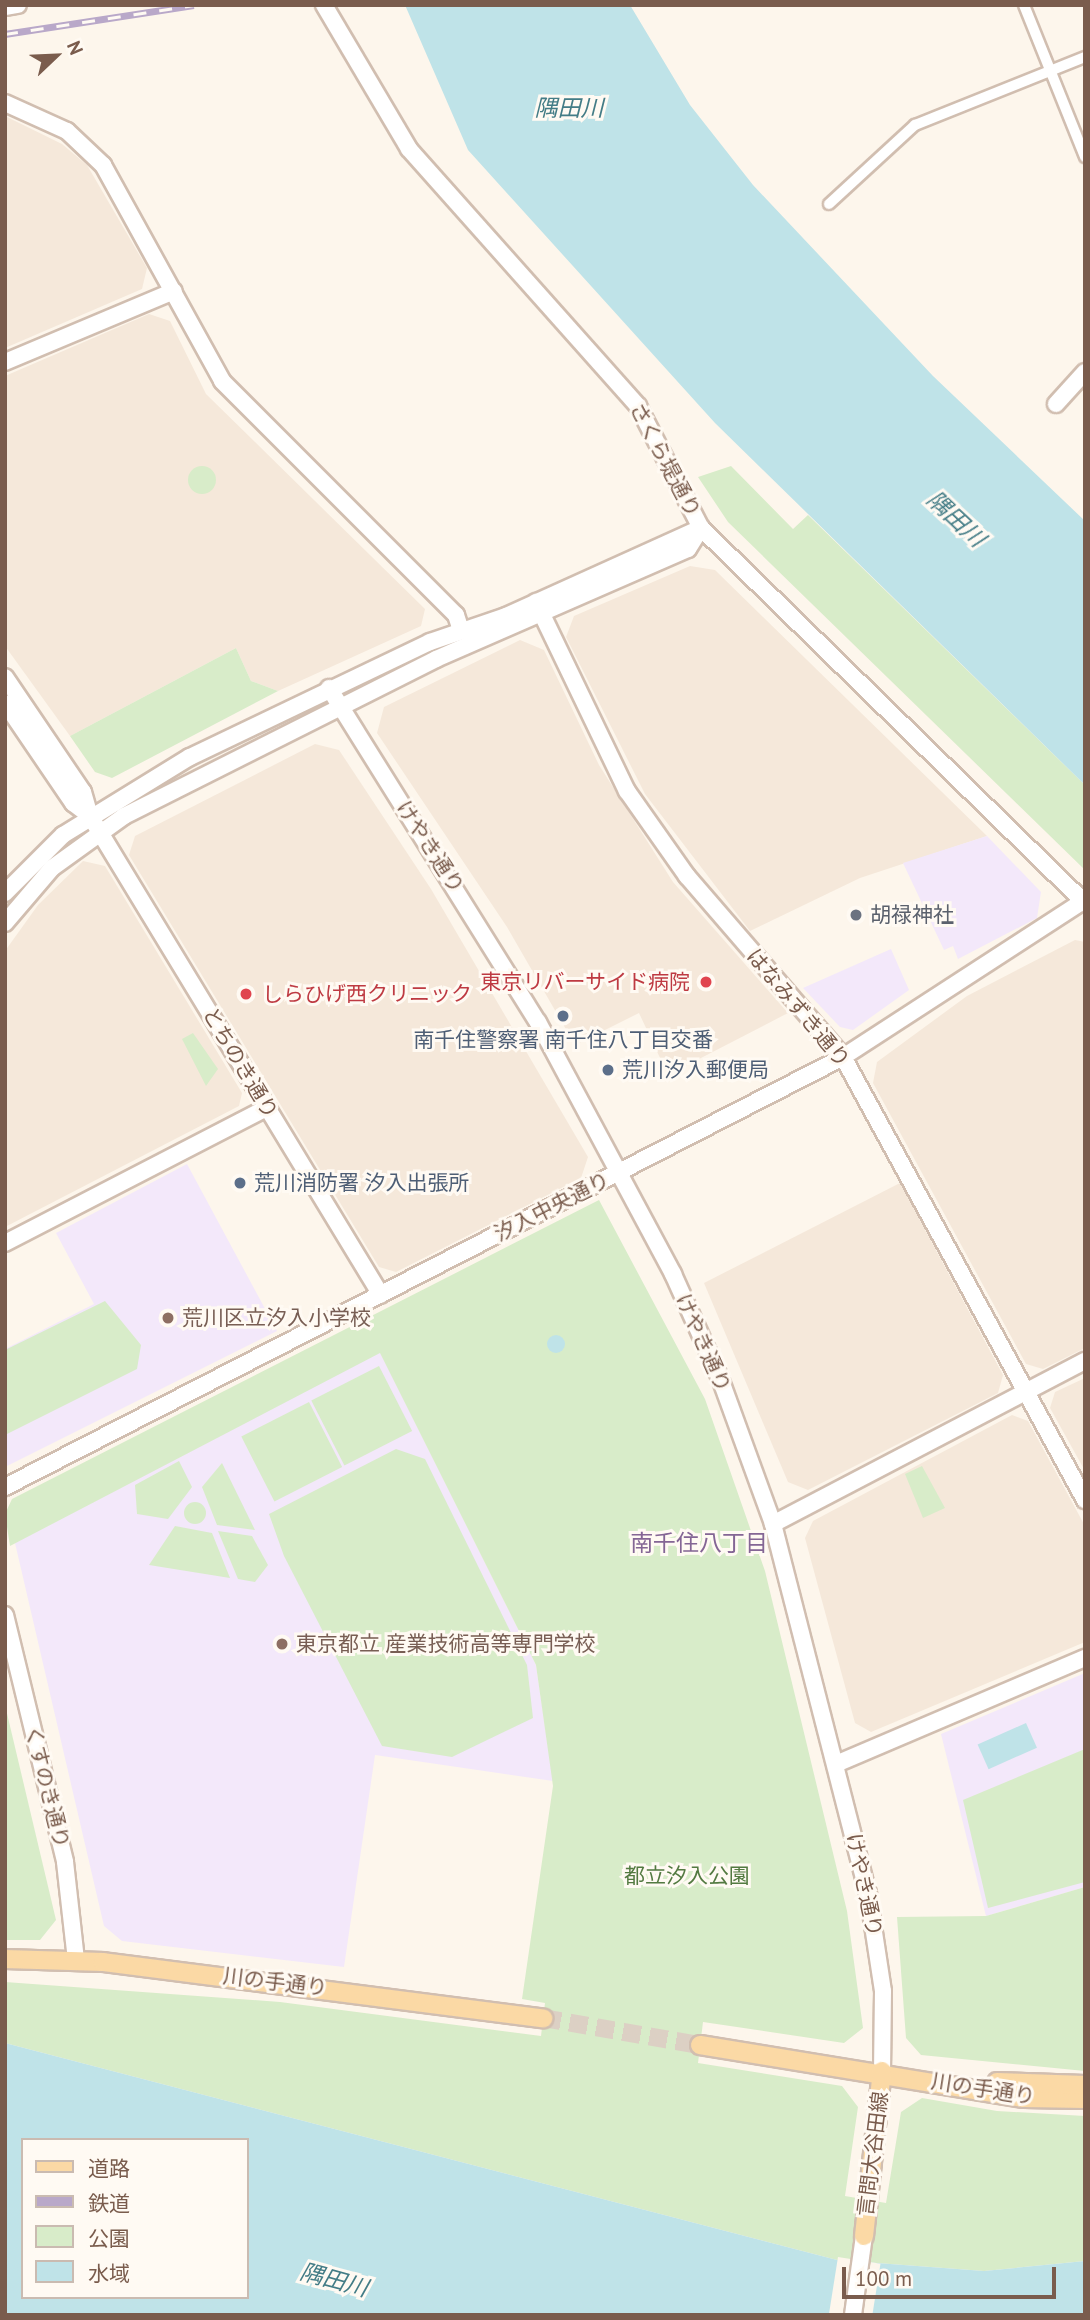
<!DOCTYPE html>
<meta charset="utf-8">
<style>
body{margin:0}
#map{position:relative;width:1090px;height:2320px;overflow:hidden;background:#fdf6ec;font-family:"PT Sans","Noto Sans JP",sans-serif}
div>[style]{position:absolute}
.residential>*{inset:0;background:#f5e8da}
.education>*{inset:0;background:#f3e8fa}
.green>*{inset:0;background:#d8ecc9;transform-origin:0 0}
.round{border-radius:50%}
.water>*{inset:0;background:#bfe3e8;transform-origin:0 0}
.pier>*{inset:0;background:#fdf6ec;transform-origin:0 0}
.primary-tunnel>*{height:18px;margin-top:-9px;transform-origin:0;background:repeating-linear-gradient(90deg,#dcd0c4 0 18px,transparent 0 27px)}
.roads{filter:drop-shadow(2px 0 #d1beb0) drop-shadow(-2px 0 #d1beb0) drop-shadow(0 2px #d1beb0) drop-shadow(0 -2px #d1beb0)}
.street>*{height:10px;margin:-5px;padding:0 5px;transform-origin:5px;border-radius:5px;background:#fff}
.secondary>*{height:16px;margin:-8px;padding:0 8px;transform-origin:8px;border-radius:8px;background:#fff}
.primary>*{height:18px;margin:-9px;padding:0 9px;transform-origin:9px;border-radius:9px;background:#fbd9a5}
.rail>*{height:7px;margin-top:-3.5px;transform-origin:0;background:repeating-linear-gradient(90deg,#fffaf3 0 13px,#b9a8c9 0 26px);box-sizing:border-box;border-block:2px solid #b9a8c9}
.dots>*{width:19px;height:19px;translate:-50% -50%;box-sizing:border-box;border:4px solid #fffaf3;border-radius:50%}
span{translate:-50% -50%;white-space:nowrap;text-align:center;line-height:1.15;-webkit-text-stroke:6px #fffaf3;paint-order:stroke}
.street-label{font-size:21px;color:#7a5c4d}
.worship-label{font-size:21px;color:#5b616d}
.left{translate:0 -50%;text-align:left}
.health-label{font-size:21px;color:#be3a42}
.right{translate:-100% -50%;text-align:right}
.service-label{font-size:21px;color:#4e5e75}
.education-label{font-size:21px;color:#785e54}
.park-label{font-size:21px;color:#537a41}
.water-label{font-size:23px;color:#437c86;font-style:italic}
.neighbourhood-label{font-size:23px;color:#846695}
.frame{position:absolute;inset:0;border:7px solid #7a5c4d;pointer-events:none}
.legend{position:absolute;left:21px;top:2138px;width:228px;height:161px;box-sizing:border-box;background:#fffaf3;border:2px solid #cabbb1;margin:0;padding:9px 12px;list-style:none;font-size:21px;color:#7a5c4d}
.legend li{display:flex;align-items:center;gap:14px;height:35px}
.legend b{width:35px;border:2px solid #cabbb1}
.north{position:absolute;left:21px;top:21px;width:70px;height:70px;-webkit-text-stroke:5px #fffaf3;paint-order:stroke;rotate:67deg;font-size:19px;font-weight:700;line-height:28px;text-align:center;color:#7a5c4d}
.north::after{content:'';display:block;margin:auto;width:24px;height:32px;background:#7a5c4d;clip-path:polygon(50% 0,100% 100%,50% 72%,0 100%)}
.scale{position:absolute;left:842px;top:2267px;width:214px;height:32px;box-sizing:border-box;border:4px solid #7a5c4d;border-top:0;padding-left:9px;font-size:21px;line-height:24px;white-space:nowrap;color:#7a5c4d;-webkit-text-stroke:5px #fffaf3;paint-order:stroke}
</style>
<div id="map">
<div class="residential">
<i style="clip-path:polygon(5px 116px,62px 144px,87px 165px,147px 268px,142px 289px,5px 348px)"></i>
<i style="clip-path:polygon(149px 314px,170px 321px,206px 394px,425px 609px,421px 626px,278px 691px,251px 681px,236px 648px,70px 736px,5px 646px,5px 376px)"></i>
<i style="clip-path:polygon(690px 566px,715px 570px,987px 836px,860px 878px,750px 931px,645px 794px,566px 637px,574px 616px)"></i>
<i style="clip-path:polygon(520px 640px,544px 650px,599px 765px,673px 882px,788px 1013px,668px 1075px,639px 1013px,575px 1045px,507px 927px,377px 733px,384px 707px)"></i>
<i style="clip-path:polygon(315px 744px,339px 750px,431px 889px,588px 1157px,581px 1178px,396px 1272px,379px 1267px,129px 855px,135px 836px)"></i>
<i style="clip-path:polygon(83px 861px,105px 866px,242px 1093px,239px 1106px,5px 1227px,5px 951px,38px 905px)"></i>
<i style="clip-path:polygon(1075px 940px,1085px 942px,1085px 1348px,1043px 1369px,1026px 1364px,873px 1083px,877px 1062px,967px 996px)"></i>
<i style="clip-path:polygon(900px 1183px,1003px 1375px,998px 1393px,808px 1490px,788px 1482px,704px 1283px)"></i>
<i style="clip-path:polygon(1085px 1378px,1085px 1471px,1050px 1408px,1055px 1392px)"></i>
<i style="clip-path:polygon(1012px 1415px,1028px 1421px,1085px 1526px,1085px 1642px,871px 1732px,855px 1723px,805px 1538px,813px 1521px)"></i>
</div>
<div class="education">
<i style="clip-path:polygon(987px 836px,1041px 892px,1037px 918px,958px 959px,953px 946px,944px 950px,903px 863px)"></i>
<i style="clip-path:polygon(891px 949px,909px 990px,853px 1030px,840px 1027px,803px 988px)"></i>
<i style="clip-path:polygon(187px 1164px,277px 1331px,5px 1467px,5px 1349px,94px 1304px,56px 1233px)"></i>
<i style="clip-path:polygon(380px 1352px,536px 1665px,553px 1781px,375px 1755px,344px 1967px,122px 1941px,104px 1926px,15px 1543px)"></i>
<i style="clip-path:polygon(1085px 1673px,1085px 1887px,986px 1916px,941px 1734px)"></i>
</div>
<div class="green">
<i style="clip-path:polygon(731px 466px,793px 529px,808px 515px,1085px 785px,1085px 870px,728px 522px,698px 477px)"></i>
<i class="round" style="left:188px;top:466px;width:28px;height:28px"></i>
<i style="clip-path:polygon(236px 648px,251px 681px,278px 691px,112px 778px,95px 772px,70px 736px)"></i>
<i style="clip-path:polygon(193px 1033px,218px 1069px,206px 1086px,182px 1039px)"></i>
<i style="clip-path:polygon(599px 1200px,705px 1399px,765px 1571px,847px 1911px,863px 2028px,844px 2043px,703px 2022px,698px 2063px,842px 2086px,858px 2107px,845px 2196px,886px 2203px,901px 2112px,922px 2098px,997px 2111px,1085px 2116px,1085px 2261px,984px 2271px,837px 2260px,5px 2043px,5px 1982px,280px 2002px,541px 2036px,545px 2003px,522px 1999px,553px 1786px,536px 1665px,380px 1353px,10px 1546px,5px 1514px,12px 1499px)"></i>
<i style="clip-path:polygon(105px 1301px,141px 1345px,137px 1369px,5px 1435px,5px 1350px)"></i>
<i style="left:379px;top:1366px;width:73px;height:76px;rotate:63deg"></i>
<i style="left:309px;top:1402px;width:73px;height:76px;rotate:63deg"></i>
<i style="clip-path:polygon(396px 1449px,425px 1459px,527px 1665px,533px 1718px,452px 1757px,382px 1746px,284px 1556px,269px 1514px)"></i>
<i style="clip-path:polygon(179px 1461px,192px 1487px,168px 1519px,137px 1514px,135px 1485px)"></i>
<i style="clip-path:polygon(222px 1463px,255px 1530px,217px 1525px,202px 1487px)"></i>
<i style="clip-path:polygon(922px 1466px,945px 1508px,923px 1518px,905px 1474px)"></i>
<i class="round" style="left:184px;top:1502px;width:22px;height:22px"></i>
<i style="clip-path:polygon(175px 1526px,212px 1533px,230px 1578px,149px 1565px)"></i>
<i style="clip-path:polygon(218px 1531px,252px 1536px,268px 1565px,255px 1582px,238px 1579px)"></i>
<i style="clip-path:polygon(5px 1705px,56px 1920px,40px 1940px,5px 1940px)"></i>
<i style="clip-path:polygon(1085px 1749px,1085px 1882px,988px 1908px,963px 1800px)"></i>
<i style="clip-path:polygon(1085px 1887px,1085px 2071px,921px 2055px,906px 2038px,897px 1917px,986px 1916px)"></i>
</div>
<div class="water">
<i style="clip-path:polygon(405px 5px,630px 5px,690px 105px,753px 185px,933px 376px,1085px 521px,1085px 785px,715px 423px,468px 150px)"></i>
<i class="round" style="left:547px;top:1335px;width:18px;height:18px"></i>
<i style="left:1026px;top:1723px;width:27px;height:53px;rotate:66deg"></i>
<i style="clip-path:polygon(evenodd,5px 2043px,837px 2260px,984px 2271px,1085px 2261px,1085px 2315px,5px 2315px,5px 2043px,23px 2140px,247px 2140px,247px 2297px,23px 2297px,23px 2140px)"></i>
</div>
<div class="pier">
<i style="left:838px;top:2257px;width:43px;height:59px;rotate:9deg"></i>
</div>
<div class="primary-tunnel">
<i style="left:543px;top:2018px;width:159px;rotate:9.8deg"></i>
</div>
<div class="roads">
<div class="street">
<i style="left:1024px;top:5px;width:164px;rotate:68.1deg"></i>
<i style="left:829px;top:204px;width:117px;rotate:-42.6deg"></i>
<i style="left:915px;top:125px;width:183px;rotate:-21.8deg"></i>
</div>
<div class="secondary">
<i style="left:324px;top:5px;width:167px;rotate:59.4deg"></i>
<i style="left:409px;top:149px;width:344px;rotate:48.3deg"></i>
<i style="left:638px;top:406px;width:137px;rotate:62.7deg"></i>
<i style="left:701px;top:528px;width:537px;rotate:44.32deg"></i>
<i style="left:5px;top:7px;width:13px;rotate:-9deg"></i>
<i style="left:5px;top:103px;width:68px;rotate:24.3deg"></i>
<i style="left:67px;top:131px;width:50px;rotate:43.4deg"></i>
<i style="left:103px;top:165px;width:247px;rotate:61.1deg"></i>
<i style="left:222px;top:381px;width:331px;rotate:45deg"></i>
<i style="left:456px;top:615px;width:16px;rotate:72deg"></i>
<i style="left:5px;top:362px;width:183px;rotate:-22.8deg"></i>
<i style="left:1056px;top:404px;width:43px;rotate:-47.8deg"></i>
<i style="left:536px;top:602px;width:210px;rotate:64.3deg"></i>
<i style="left:627px;top:791px;width:104px;rotate:54.8deg"></i>
<i style="left:687px;top:876px;width:239px;rotate:49.2deg"></i>
<i style="left:843px;top:1057px;width:505px;rotate:61.35deg"></i>
<i style="left:5px;top:677px;width:139px;rotate:55.9deg"></i>
<i style="left:83px;top:792px;width:25px;rotate:74deg"></i>
<i style="left:90px;top:816px;width:560px;rotate:58.72deg"></i>
<i style="left:329px;top:688px;width:394px;rotate:58deg"></i>
<i style="left:538px;top:1022px;width:286px;rotate:61.8deg"></i>
<i style="left:673px;top:1274px;width:114px;rotate:65.7deg"></i>
<i style="left:720px;top:1378px;width:155px;rotate:70deg"></i>
<i style="left:773px;top:1524px;width:381px;rotate:75.6deg"></i>
<i style="left:868px;top:1893px;width:99px;rotate:81.3deg"></i>
<i style="left:883px;top:1991px;width:80px;rotate:90.7deg"></i>
<i style="left:5px;top:703px;width:121px;rotate:55.8deg"></i>
<i style="left:73px;top:803px;width:21px;rotate:37deg"></i>
<i style="left:5px;top:893px;width:82px;rotate:-45deg"></i>
<i style="left:63px;top:835px;width:149px;rotate:-31.6deg"></i>
<i style="left:190px;top:757px;width:266px;rotate:-25.6deg"></i>
<i style="left:430px;top:642px;width:80px;rotate:-18.9deg"></i>
<i style="left:506px;top:616px;width:214px;rotate:-24.3deg"></i>
<i style="left:5px;top:923px;width:72px;rotate:-49.5deg"></i>
<i style="left:52px;top:868px;width:89px;rotate:-35.8deg"></i>
<i style="left:124px;top:816px;width:349px;rotate:-26.7deg"></i>
<i style="left:436px;top:659px;width:275px;rotate:-23.6deg"></i>
<i style="left:688px;top:549px;width:25px;rotate:-58deg"></i>
<i style="left:5px;top:1243px;width:295px;rotate:-27.3deg"></i>
<i style="left:5px;top:1487px;width:942px;rotate:-27.16deg"></i>
<i style="left:843px;top:1057px;width:286px;rotate:-33deg"></i>
<i style="left:773px;top:1524px;width:352px;rotate:-27.6deg"></i>
<i style="left:5px;top:1615px;width:254px;rotate:76.3deg"></i>
<i style="left:65px;top:1862px;width:99px;rotate:83.6deg"></i>
<i style="left:836px;top:1764px;width:271px;rotate:-23.1deg"></i>
<i style="left:853px;top:2315px;width:80px;rotate:-82.1deg"></i>
</div>
<div class="primary">
<i style="left:5px;top:1959px;width:98px;rotate:1.8deg"></i>
<i style="left:103px;top:1962px;width:444px;rotate:7.3deg"></i>
<i style="left:700px;top:2045px;width:328px;rotate:9.3deg"></i>
<i style="left:1024px;top:2098px;width:61px;rotate:0.9deg"></i>
<i style="left:997px;top:2082px;width:88px;rotate:2deg"></i>
<i style="left:864px;top:2236px;width:166px;rotate:-83.8deg"></i>
</div>
</div>
<div class="rail">
<i style="left:5px;top:34px;width:191px;rotate:-8.7deg"></i>
</div>
<div class="dots">
<i style="left:856px;top:915px;background:#6b7280"></i>
<i style="left:706px;top:982px;background:#e0444e"></i>
<i style="left:246px;top:994px;background:#e0444e"></i>
<i style="left:563px;top:1016px;background:#5c6f8a"></i>
<i style="left:608px;top:1070px;background:#5c6f8a"></i>
<i style="left:240px;top:1183px;background:#5c6f8a"></i>
<i style="left:168px;top:1318px;background:#8d6e63"></i>
<i style="left:282px;top:1644px;background:#8d6e63"></i>
</div>
<div class="street-label">
<span style="left:665px;top:460px;rotate:62deg">さくら堤通り</span>
<span style="left:430px;top:847px;rotate:57deg">けやき通り</span>
<span style="left:798px;top:1008px;rotate:50deg">はなみずき通り</span>
<span style="left:240px;top:1063px;rotate:59deg">とちのき通り</span>
<span style="left:552px;top:1207px;rotate:-27deg">汐入中央通り</span>
<span style="left:703px;top:1343px;rotate:66deg">けやき通り</span>
<span style="left:47px;top:1787px;rotate:76deg">くすのき通り</span>
<span style="left:864px;top:1885px;rotate:78deg">けやき通り</span>
<span style="left:275px;top:1982px;rotate:7deg">川の手通り</span>
<span style="left:983px;top:2089px;rotate:9deg">川の手通り</span>
<span style="left:873px;top:2154px;rotate:-83deg">言問大谷田線</span>
</div>
<div class="worship-label">
<span class="left" style="left:870px;top:915px">胡禄神社</span>
</div>
<div class="health-label">
<span class="right" style="left:690px;top:982px">東京リバーサイド病院</span>
<span class="left" style="left:262px;top:994px">しらひげ西クリニック</span>
</div>
<div class="service-label">
<span style="left:563px;top:1040px">南千住警察署 南千住八丁目交番</span>
<span class="left" style="left:622px;top:1070px">荒川汐入郵便局</span>
<span class="left" style="left:254px;top:1183px">荒川消防署 汐入出張所</span>
</div>
<div class="education-label">
<span class="left" style="left:182px;top:1318px">荒川区立汐入小学校</span>
<span class="left" style="left:296px;top:1644px">東京都立 産業技術高等専門学校</span>
</div>
<div class="park-label">
<span style="left:687px;top:1876px">都立汐入公園</span>
</div>
<div class="water-label">
<span style="left:569px;top:108px">隅田川</span>
<span style="left:956px;top:519px;rotate:43deg">隅田川</span>
<span style="left:334px;top:2280px;rotate:15deg">隅田川</span>
</div>
<div class="neighbourhood-label">
<span style="left:699px;top:1543px">南千住八丁目</span>
</div>
<div class="frame"></div>
<ul class="legend">
<li><b style="height:9px;background:#fbd9a5"></b>道路</li>
<li><b style="height:9px;background:#b9a8c9"></b>鉄道</li>
<li><b style="height:19px;background:#d8ecc9"></b>公園</li>
<li><b style="height:19px;background:#bfe3e8"></b>水域</li>
</ul>
<div class="north">N</div>
<div class="scale">100 m</div>
</div>
